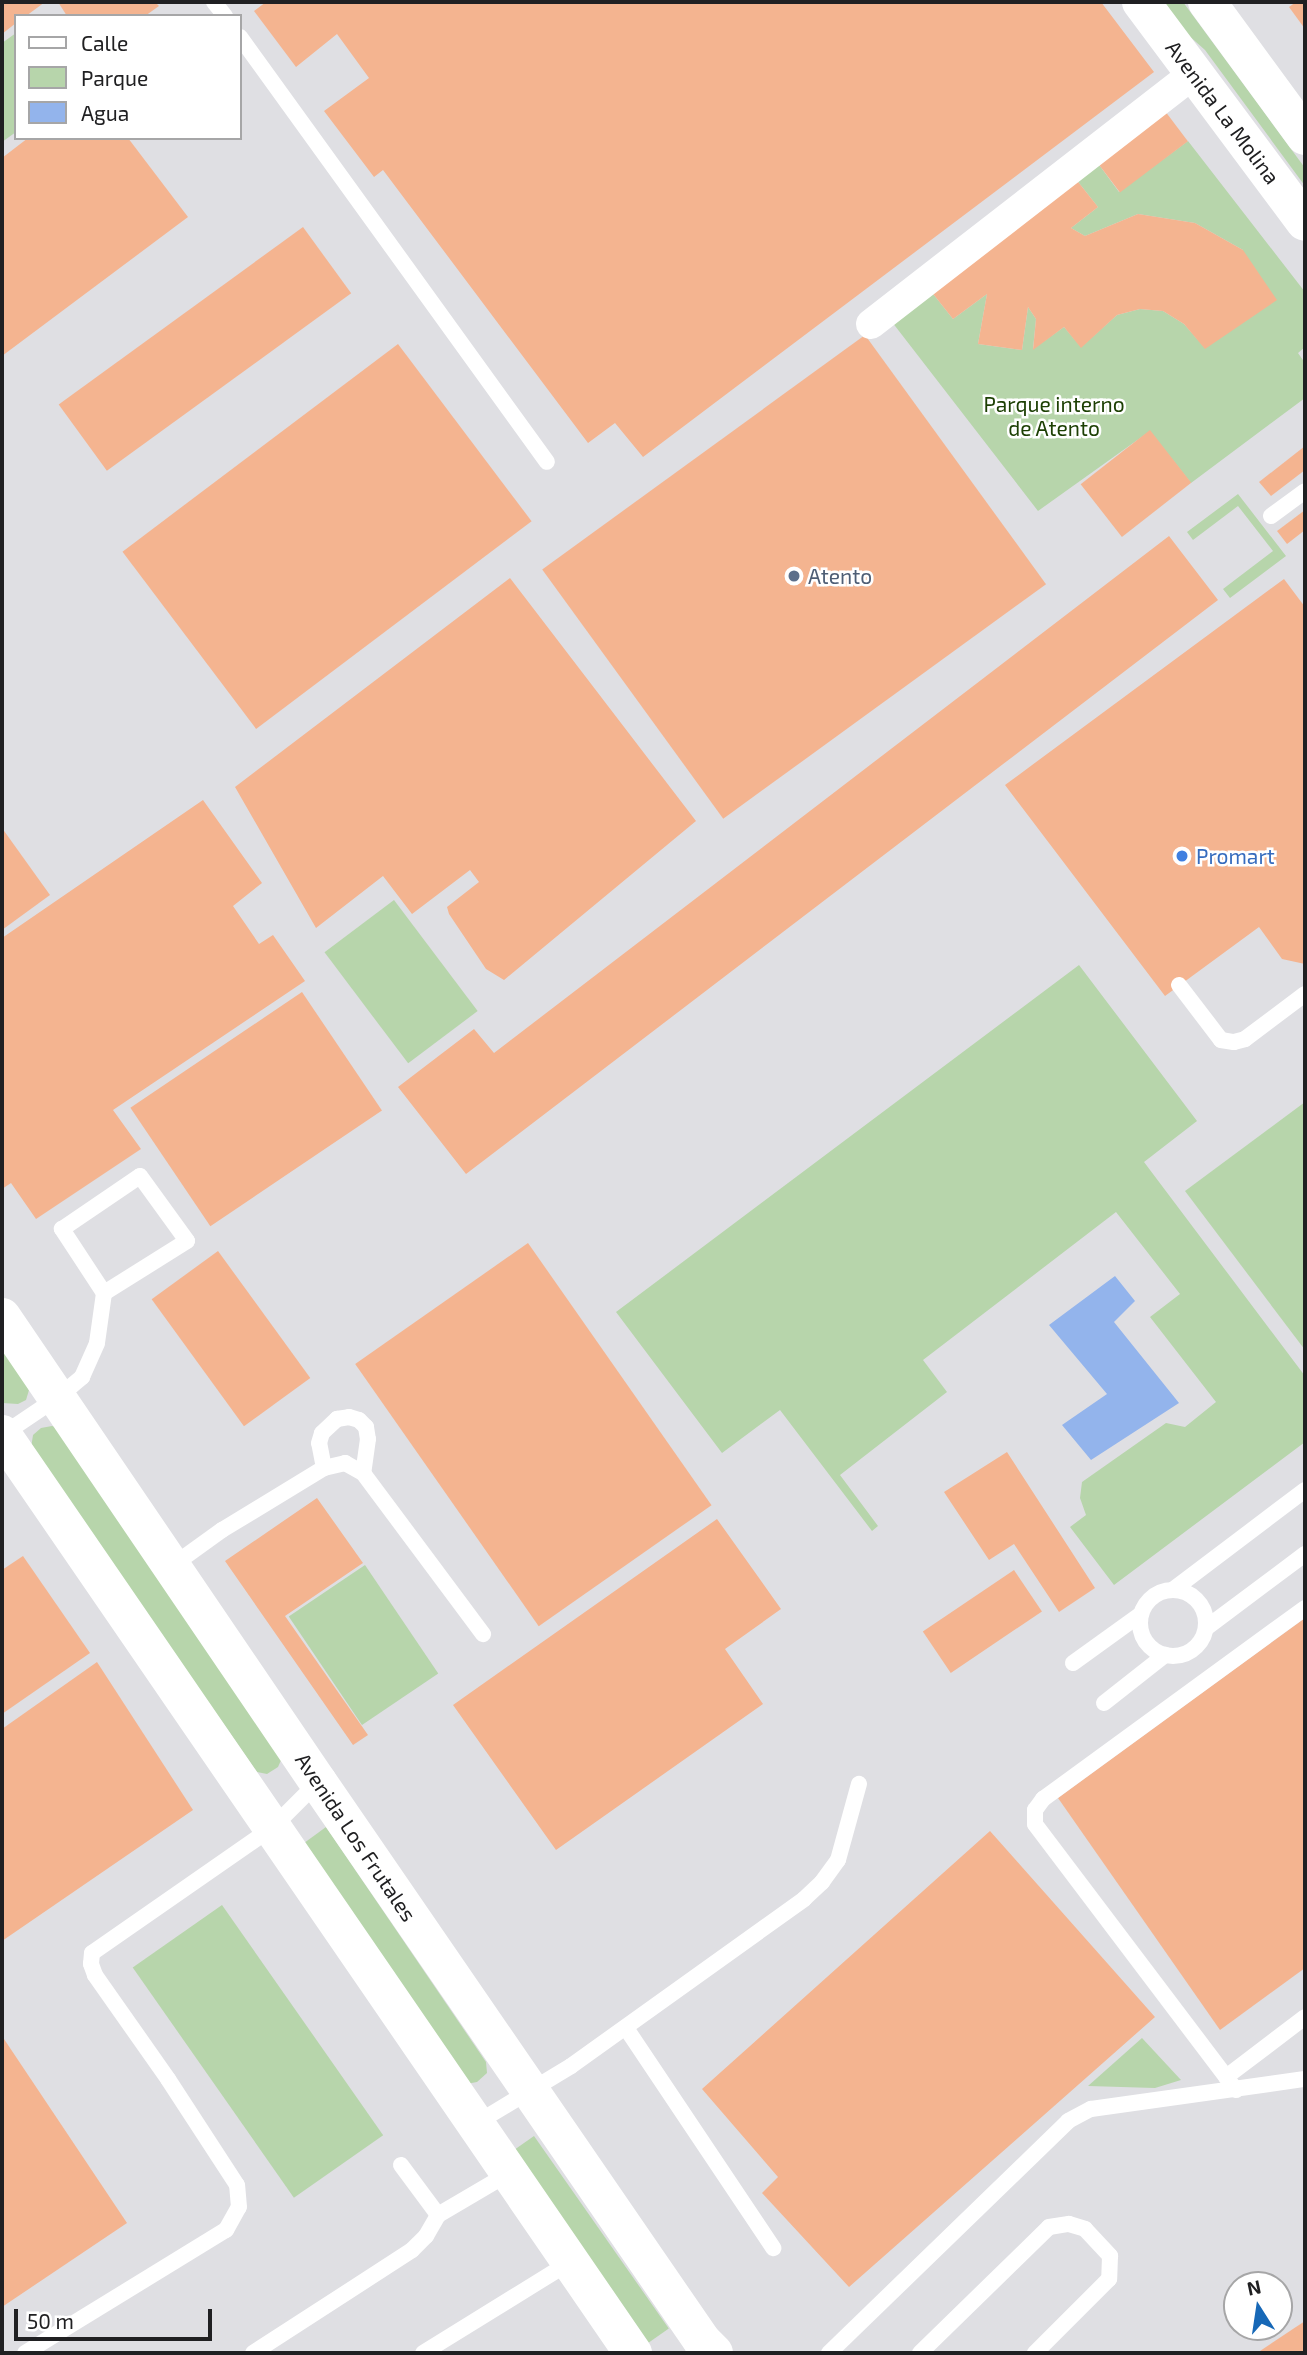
<!DOCTYPE html>
<style>
body{margin:0}
#map{position:relative;width:1307px;height:2355px;overflow:hidden;background:#dfdfe3;font-family:"Exo 2",sans-serif}
div>[style]{position:absolute}
.green>*{inset:0;background:#b7d5ab;transform-origin:0 0}
.water>*{inset:0;background:#93b4ec}
.building>*{inset:0;background:#f4b490;transform-origin:0 0}
.service>*{height:16px;margin:-8px;padding:0 8px;transform-origin:8px;border-radius:8px;background:#fff}
.service>.ring{margin:-8px;padding:0;box-sizing:content-box;background:none;border:16px solid #fff;border-radius:50%}
.minor>*{height:30px;margin:-15px;padding:0 15px;transform-origin:15px;border-radius:15px;background:#fff}
.secondary>*{height:38px;margin:-19px;padding:0 19px;transform-origin:19px;border-radius:19px;background:#fff}
.dots>*{width:19px;height:19px;translate:-50% -50%;box-sizing:border-box;border:4px solid #fff;border-radius:50%}
span{translate:-50% -50%;white-space:nowrap;text-align:center;line-height:1.15;-webkit-text-stroke:5px #fff;paint-order:stroke}
.street-label{font-size:21px;color:#202022}
.park-label{font-size:21px;color:#1d4004}
.service-label{font-size:21px;color:#4e5e75}
.left{translate:0 -50%;text-align:left}
.shop-label{font-size:21px;color:#366cbe}
.frame{position:absolute;inset:0;border:4px solid #202022;pointer-events:none}
.legend{position:absolute;left:14px;top:14px;width:228px;height:126px;box-sizing:border-box;background:#fff;border:2px solid #a6a6a7;margin:0;padding:9px 12px;list-style:none;font-size:21px;color:#202022}
.legend li{display:flex;align-items:center;gap:14px;height:35px}
.legend b{width:35px;border:2px solid #a6a6a7}
.north{position:absolute;left:1223px;top:2271px;width:70px;height:70px;box-sizing:border-box;background:#fff;border:2px solid #a6a6a7;border-radius:50%;rotate:348deg;font-size:19px;font-weight:700;line-height:28px;text-align:center;color:#202022}
.north::after{content:'';display:block;margin:auto;width:24px;height:32px;background:#1768b7;clip-path:polygon(50% 0,100% 100%,50% 72%,0 100%)}
.scale{position:absolute;left:14px;top:2309px;width:198px;height:32px;box-sizing:border-box;border:4px solid #202022;border-top:0;padding-left:9px;font-size:21px;line-height:24px;white-space:nowrap;color:#202022;-webkit-text-stroke:5px #fff;paint-order:stroke}
</style>
<div id="map">
<div class="green">
<i style="clip-path:polygon(1151px 2px,1183px 2px,1305px 168px,1305px 186px,1205px 50px)"></i>
<i style="clip-path:polygon(16px 33px,16px 132px,2px 142px,2px 43px)"></i>
<i style="clip-path:polygon(1188px 141px,1305px 292px,1305px 347px,1298px 353px,1305px 363px,1305px 398px,1191px 483px,1150px 431px,1038px 511px,892px 322px,930px 290px,953px 319px,987px 294px,978px 344px,1022px 350px,1028px 307px,1036px 319px,1033px 349px,1064px 327px,1081px 347px,1117px 315px,1140px 309px,1163px 311px,1184px 324px,1205px 348px,1243px 250px,1195px 223px,1138px 214px,1085px 236px,1071px 228px,1098px 207px,1075px 178px,1097px 162px,1119px 192px)"></i>
<i style="clip-path:polygon(1238px 494px,1286px 556px,1230px 598px,1223px 589px,1273px 551px,1238px 506px,1193px 540px,1187px 532px)"></i>
<i style="left:394px;top:900px;width:139px;height:87px;rotate:53deg"></i>
<i style="clip-path:polygon(1079px 965px,1197px 1121px,1144px 1162px,1305px 1376px,1305px 1442px,1114px 1585px,1070px 1527px,1086px 1515px,1080px 1498px,1082px 1482px,1166px 1423px,1185px 1427px,1216px 1402px,1150px 1317px,1180px 1294px,1116px 1212px,923px 1360px,947px 1392px,840px 1475px,878px 1526px,872px 1531px,780px 1410px,722px 1453px,616px 1312px)"></i>
<i style="clip-path:polygon(1305px 1102px,1305px 1350px,1185px 1191px)"></i>
<i style="clip-path:polygon(2px 1341px,29px 1390px,26px 1400px,18px 1404px,2px 1403px)"></i>
<i style="clip-path:polygon(52px 1426px,61px 1428px,282px 1758px,278px 1767px,267px 1774px,257px 1772px,31px 1448px,33px 1435px,41px 1428px)"></i>
<i style="left:365px;top:1565px;width:131px;height:92px;rotate:56deg"></i>
<i style="clip-path:polygon(326px 1827px,486px 2062px,487px 2073px,477px 2082px,466px 2084px,300px 1846px)"></i>
<i style="left:222px;top:1905px;width:281px;height:109px;rotate:55deg"></i>
<i style="clip-path:polygon(1142px 2038px,1181px 2080px,1155px 2088px,1088px 2086px)"></i>
<i style="left:534px;top:2136px;width:235px;height:30px;rotate:55deg"></i>
</div>
<div class="water">
<i style="clip-path:polygon(1115px 1276px,1135px 1301px,1114px 1322px,1179px 1403px,1091px 1460px,1062px 1425px,1107px 1394px,1049px 1325px)"></i>
</div>
<div class="building">
<i style="clip-path:polygon(2px 2px,45px 2px,26px 16px,16px 16px,16px 23px,2px 34px)"></i>
<i style="clip-path:polygon(58px 2px,155px 2px,159px 6px,145px 16px,67px 16px)"></i>
<i style="clip-path:polygon(266px 2px,1101px 2px,1154px 72px,643px 457px,615px 423px,588px 443px,383px 170px,374px 177px,324px 111px,369px 78px,337px 34px,296px 67px,254px 11px)"></i>
<i style="clip-path:polygon(1296px 2px,1305px 2px,1305px 29px,1289px 7px)"></i>
<i style="left:1165px;top:111px;width:38px;height:85px;rotate:53deg"></i>
<i style="clip-path:polygon(28px 138px,128px 138px,188px 217px,2px 356px,2px 158px)"></i>
<i style="clip-path:polygon(1075px 178px,1098px 207px,1071px 228px,1085px 236px,1138px 214px,1195px 223px,1243px 250px,1277px 300px,1205px 349px,1184px 324px,1163px 311px,1140px 309px,1117px 315px,1081px 348px,1064px 327px,1033px 350px,1036px 319px,1028px 307px,1022px 350px,978px 344px,987px 294px,953px 319px,930px 290px)"></i>
<i style="left:303px;top:227px;width:82px;height:302px;rotate:54deg"></i>
<i style="left:865px;top:335px;width:308px;height:399px;rotate:54deg"></i>
<i style="left:398px;top:344px;width:222px;height:345px;rotate:53deg"></i>
<i style="left:1150px;top:430px;width:67px;height:88px;rotate:52deg"></i>
<i style="clip-path:polygon(1305px 446px,1305px 470px,1271px 496px,1259px 482px)"></i>
<i style="clip-path:polygon(1305px 510px,1305px 530px,1287px 544px,1277px 531px)"></i>
<i style="clip-path:polygon(1169px 536px,1218px 600px,466px 1174px,398px 1087px,474px 1029px,494px 1053px)"></i>
<i style="clip-path:polygon(510px 578px,696px 821px,504px 980px,486px 969px,449px 914px,447px 907px,479px 882px,470px 870px,412px 914px,383px 876px,316px 928px,235px 787px)"></i>
<i style="clip-path:polygon(1284px 579px,1305px 607px,1305px 964px,1282px 959px,1259px 927px,1165px 996px,1005px 785px)"></i>
<i style="clip-path:polygon(203px 800px,262px 883px,233px 906px,259px 944px,273px 935px,305px 981px,113px 1110px,141px 1149px,36px 1219px,11px 1183px,2px 1189px,2px 938px)"></i>
<i style="clip-path:polygon(2px 828px,50px 895px,2px 930px)"></i>
<i style="left:302px;top:992px;width:143px;height:207px;rotate:56deg"></i>
<i style="left:528px;top:1243px;width:320px;height:211px;rotate:55deg"></i>
<i style="left:218px;top:1251px;width:157px;height:82px;rotate:54deg"></i>
<i style="clip-path:polygon(1007px 1452px,1095px 1588px,1059px 1612px,1014px 1544px,989px 1560px,944px 1492px)"></i>
<i style="clip-path:polygon(317px 1498px,363px 1563px,285px 1616px,368px 1735px,353px 1745px,225px 1561px)"></i>
<i style="clip-path:polygon(717px 1519px,781px 1609px,725px 1649px,763px 1704px,556px 1850px,453px 1705px)"></i>
<i style="clip-path:polygon(23px 1556px,90px 1653px,2px 1714px,2px 1570px)"></i>
<i style="left:1014px;top:1570px;width:50px;height:110px;rotate:56deg"></i>
<i style="clip-path:polygon(1305px 1618px,1305px 1968px,1220px 2030px,1058px 1798px)"></i>
<i style="clip-path:polygon(97px 1662px,193px 1810px,2px 1941px,2px 1729px)"></i>
<i style="clip-path:polygon(990px 1831px,1155px 2017px,849px 2287px,762px 2193px,778px 2177px,702px 2089px)"></i>
<i style="clip-path:polygon(2px 2036px,127px 2223px,2px 2307px)"></i>
<i style="clip-path:polygon(1305px 2321px,1305px 2353px,1257px 2353px)"></i>
</div>
<div class="service">
<i style="left:214px;top:2px;width:18px;rotate:52deg"></i>
<i style="left:240px;top:37px;width:524px;rotate:54.16deg"></i>
<i style="left:1271px;top:516px;width:42px;rotate:-36.3deg"></i>
<i style="left:1179px;top:985px;width:69px;rotate:52.6deg"></i>
<i style="left:1221px;top:1040px;width:13px;rotate:9deg"></i>
<i style="left:1234px;top:1042px;width:11px;rotate:-15deg"></i>
<i style="left:1245px;top:1039px;width:75px;rotate:-36.9deg"></i>
<i style="left:2px;top:1435px;width:66px;rotate:-33.9deg"></i>
<i style="left:57px;top:1398px;width:33px;rotate:-40deg"></i>
<i style="left:82px;top:1377px;width:37px;rotate:-66deg"></i>
<i style="left:97px;top:1343px;width:50px;rotate:-82deg"></i>
<i style="left:104px;top:1293px;width:77px;rotate:-123.3deg"></i>
<i style="left:62px;top:1229px;width:94px;rotate:-34.2deg"></i>
<i style="left:140px;top:1176px;width:80px;rotate:54.1deg"></i>
<i style="left:187px;top:1241px;width:98px;rotate:147.9deg"></i>
<i style="left:324px;top:1468px;width:25px;rotate:-101deg"></i>
<i style="left:319px;top:1443px;width:10px;rotate:-73deg"></i>
<i style="left:322px;top:1433px;width:21px;rotate:-43deg"></i>
<i style="left:337px;top:1419px;width:12px;rotate:-9deg"></i>
<i style="left:349px;top:1417px;width:10px;rotate:17deg"></i>
<i style="left:359px;top:1420px;width:10px;rotate:45deg"></i>
<i style="left:366px;top:1427px;width:12px;rotate:81deg"></i>
<i style="left:368px;top:1439px;width:34px;rotate:98deg"></i>
<i style="left:172px;top:1566px;width:62px;rotate:-35.8deg"></i>
<i style="left:222px;top:1530px;width:119px;rotate:-31.3deg"></i>
<i style="left:324px;top:1468px;width:22px;rotate:-13deg"></i>
<i style="left:345px;top:1463px;width:21px;rotate:29deg"></i>
<i style="left:363px;top:1473px;width:201px;rotate:53.3deg"></i>
<i style="left:1174px;top:1589px;width:164px;rotate:-37.1deg"></i>
<i class="ring" style="left:1140px;top:1590px;width:50px;height:50px"></i>
<i style="left:1206px;top:1628px;width:124px;rotate:-36.8deg"></i>
<i style="left:1073px;top:1663px;width:84px;rotate:-35.8deg"></i>
<i style="left:1104px;top:1703px;width:78px;rotate:-38.2deg"></i>
<i style="left:626px;top:2028px;width:265px;rotate:56.2deg"></i>
<i style="left:1226px;top:2077px;width:99px;rotate:-37.2deg"></i>
<i style="left:1236px;top:2090px;width:333px;rotate:-127.1deg"></i>
<i style="left:1035px;top:1824px;width:14px;rotate:-90deg"></i>
<i style="left:1035px;top:1810px;width:14px;rotate:-54deg"></i>
<i style="left:1043px;top:1799px;width:324px;rotate:-36.1deg"></i>
<i style="left:475px;top:2124px;width:112px;rotate:-31.1deg"></i>
<i style="left:571px;top:2066px;width:287px;rotate:-35.6deg"></i>
<i style="left:804px;top:1899px;width:25px;rotate:-43deg"></i>
<i style="left:822px;top:1882px;width:27px;rotate:-54deg"></i>
<i style="left:838px;top:1860px;width:79px;rotate:-74.6deg"></i>
<i style="left:401px;top:2165px;width:62px;rotate:53.5deg"></i>
<i style="left:25px;top:2353px;width:236px;rotate:-31.5deg"></i>
<i style="left:226px;top:2230px;width:26px;rotate:-61deg"></i>
<i style="left:239px;top:2207px;width:22px;rotate:-95deg"></i>
<i style="left:237px;top:2185px;width:126px;rotate:-123.1deg"></i>
<i style="left:168px;top:2079px;width:127px;rotate:-125.1deg"></i>
<i style="left:95px;top:1975px;width:12px;rotate:-110deg"></i>
<i style="left:91px;top:1964px;width:11px;rotate:-85deg"></i>
<i style="left:92px;top:1953px;width:219px;rotate:-34.8deg"></i>
<i style="left:272px;top:1828px;width:65px;rotate:-45deg"></i>
<i style="left:253px;top:2353px;width:189px;rotate:-32.9deg"></i>
<i style="left:412px;top:2250px;width:20px;rotate:-45deg"></i>
<i style="left:426px;top:2236px;width:24px;rotate:-60deg"></i>
<i style="left:438px;top:2215px;width:81px;rotate:-30.4deg"></i>
<i style="left:423px;top:2353px;width:172px;rotate:-31.7deg"></i>
<i style="left:829px;top:2353px;width:333px;rotate:-44.1deg"></i>
<i style="left:1068px;top:2121px;width:26px;rotate:-28deg"></i>
<i style="left:1091px;top:2109px;width:216px;rotate:-8deg"></i>
<i style="left:920px;top:2353px;width:180px;rotate:-44.3deg"></i>
<i style="left:1049px;top:2227px;width:20px;rotate:-9deg"></i>
<i style="left:1069px;top:2224px;width:17px;rotate:17deg"></i>
<i style="left:1085px;top:2229px;width:37px;rotate:47deg"></i>
<i style="left:1110px;top:2256px;width:23px;rotate:92deg"></i>
<i style="left:1109px;top:2279px;width:105px;rotate:135deg"></i>
</div>
<div class="minor">
<i style="left:871px;top:324px;width:410px;rotate:-37.8deg"></i>
</div>
<div class="secondary">
<i style="left:1141px;top:2px;width:274px;rotate:53.3deg"></i>
<i style="left:1207px;top:2px;width:166px;rotate:53.8deg"></i>
<i style="left:2px;top:1317px;width:562px;rotate:55.8deg"></i>
<i style="left:318px;top:1782px;width:678px;rotate:55.51deg"></i>
<i style="left:702px;top:2341px;width:17px;rotate:45deg"></i>
<i style="left:2px;top:1434px;width:1115px;rotate:55.53deg"></i>
</div>
<div class="dots">
<i style="left:794px;top:576px;background:#5c6f8a"></i>
<i style="left:1182px;top:856px;background:#3f7fe0"></i>
</div>
<div class="street-label">
<span style="left:1223px;top:112px;rotate:53deg">Avenida La Molina</span>
<span style="left:356px;top:1837px;rotate:56deg">Avenida Los Frutales</span>
</div>
<div class="park-label">
<span style="left:1054px;top:416px">Parque interno<br>de Atento</span>
</div>
<div class="service-label">
<span class="left" style="left:808px;top:576px">Atento</span>
</div>
<div class="shop-label">
<span class="left" style="left:1196px;top:856px">Promart</span>
</div>
<div class="frame"></div>
<ul class="legend">
<li><b style="height:9px;background:#fff"></b>Calle</li>
<li><b style="height:19px;background:#b7d5ab"></b>Parque</li>
<li><b style="height:19px;background:#93b4ec"></b>Agua</li>
</ul>
<div class="north">N</div>
<div class="scale">50 m</div>
</div>
